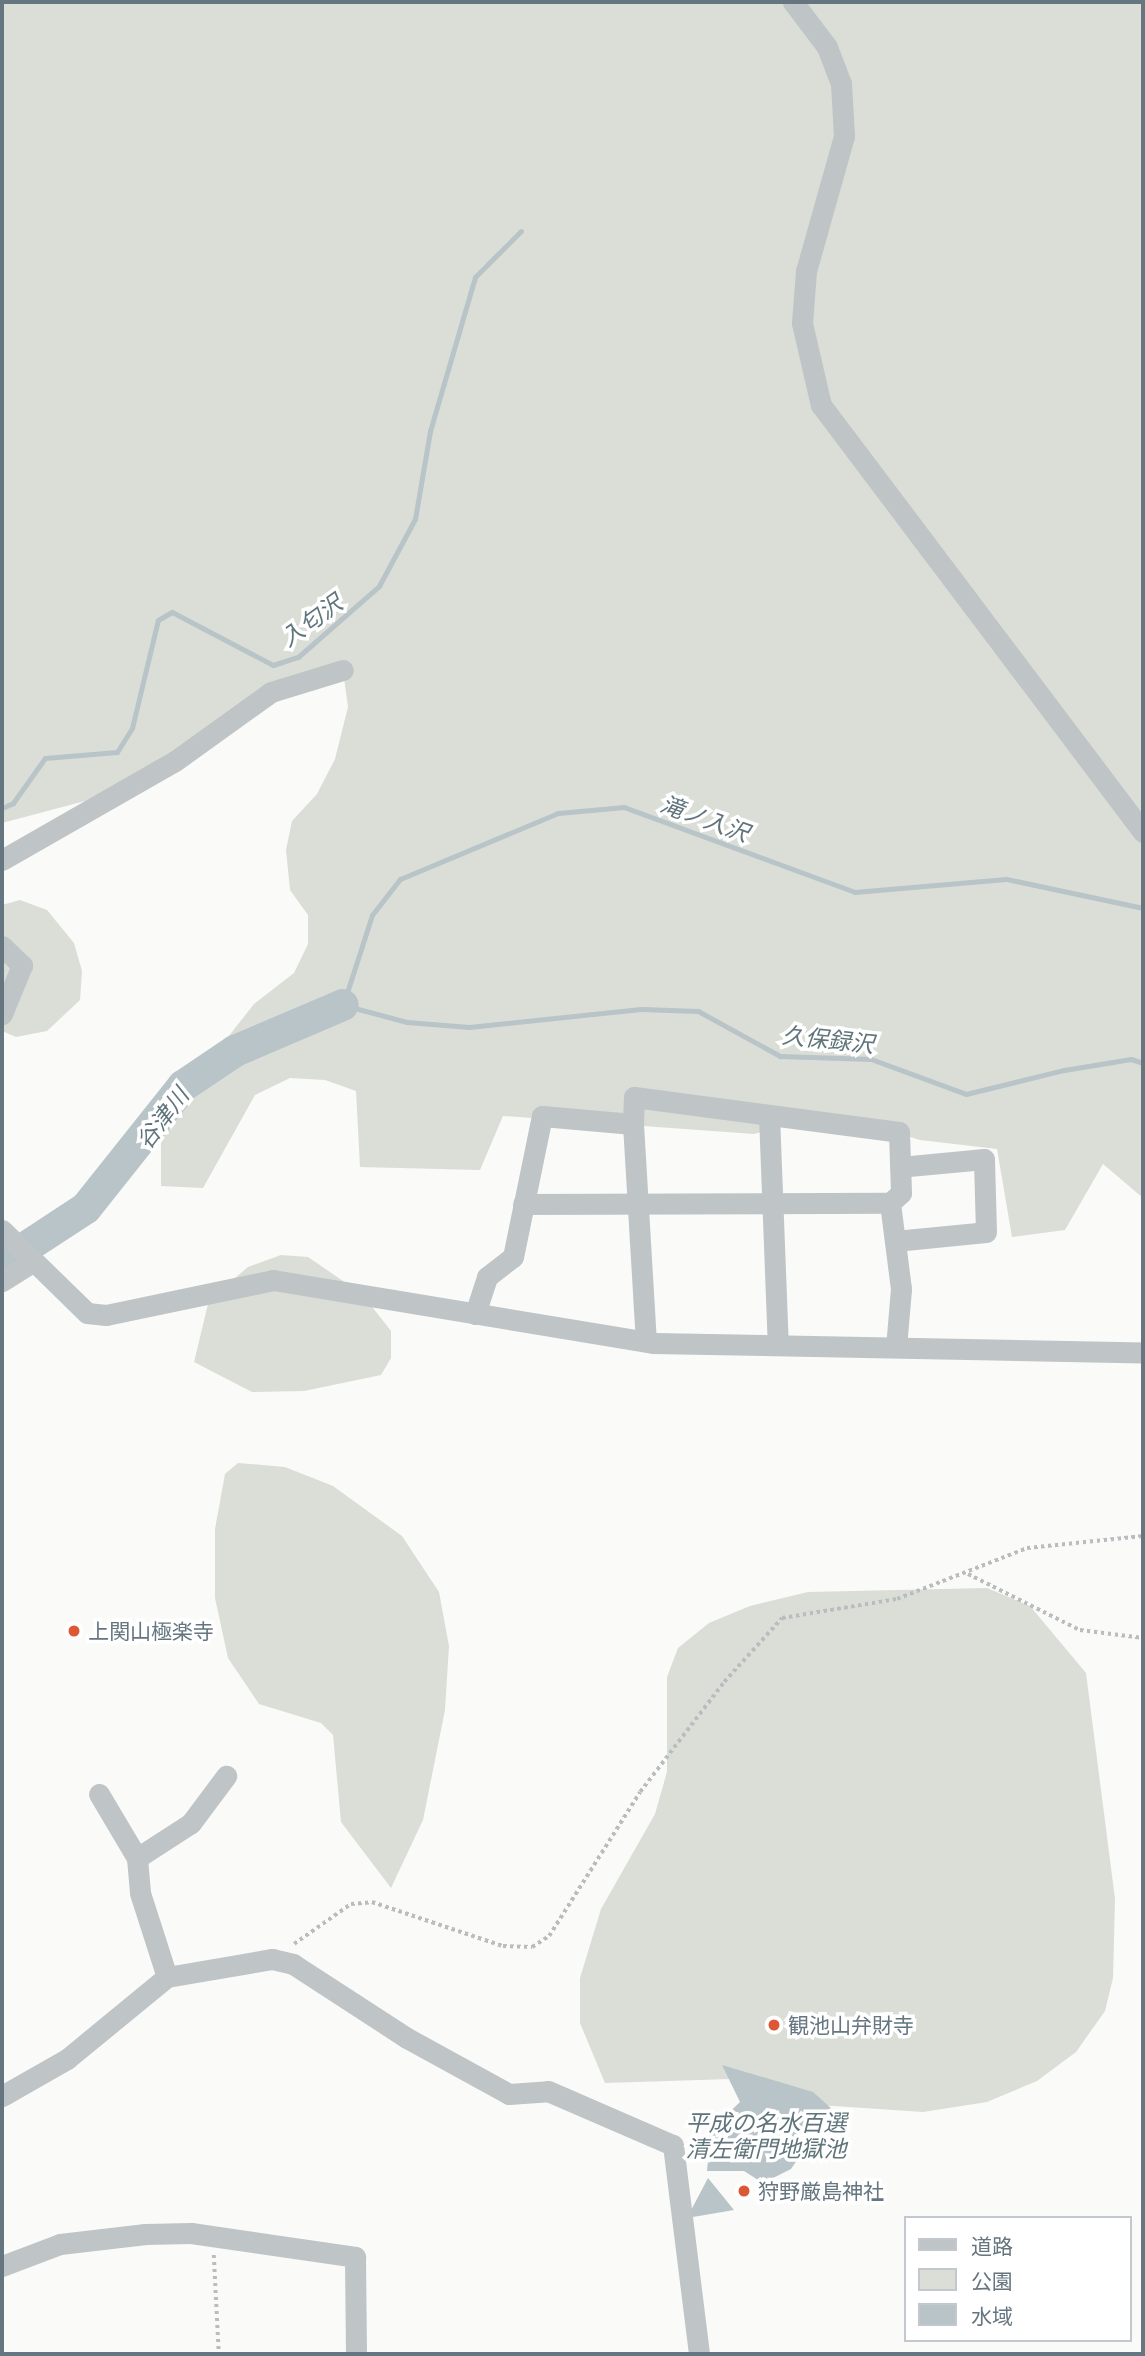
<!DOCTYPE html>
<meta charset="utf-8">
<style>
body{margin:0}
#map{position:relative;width:1145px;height:2356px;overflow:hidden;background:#fafaf8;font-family:Commissioner,"Noto Sans JP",sans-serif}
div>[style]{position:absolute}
.green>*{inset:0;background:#daded7}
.water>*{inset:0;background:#b8c4c8}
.stream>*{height:5px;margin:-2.5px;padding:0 2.5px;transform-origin:2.5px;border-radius:2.5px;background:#b8c4c8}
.river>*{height:32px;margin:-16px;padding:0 16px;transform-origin:16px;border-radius:16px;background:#b8c4c8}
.path>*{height:3.5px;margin-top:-1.75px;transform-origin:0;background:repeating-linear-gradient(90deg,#babdc0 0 3.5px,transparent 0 7px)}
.minor>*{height:21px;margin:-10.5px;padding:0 10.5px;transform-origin:10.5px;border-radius:10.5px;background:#bfc4c7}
.dots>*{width:19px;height:19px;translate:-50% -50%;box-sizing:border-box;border:4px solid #fff;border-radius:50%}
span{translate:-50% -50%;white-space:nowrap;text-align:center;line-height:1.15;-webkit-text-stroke:7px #fff;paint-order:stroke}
.poi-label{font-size:21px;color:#667681}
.left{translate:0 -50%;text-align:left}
.water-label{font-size:23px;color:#60757b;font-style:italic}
.frame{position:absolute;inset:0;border:4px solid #667681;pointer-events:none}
.legend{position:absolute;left:904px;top:2216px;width:228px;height:126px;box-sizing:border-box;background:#fff;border:2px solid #c2c8cd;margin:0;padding:9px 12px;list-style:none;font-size:21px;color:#667681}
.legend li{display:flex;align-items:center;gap:14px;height:35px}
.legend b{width:35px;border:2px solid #c2c8cd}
</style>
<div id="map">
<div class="green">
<i style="clip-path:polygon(2px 2px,1143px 2px,1143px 1198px,1103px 1164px,1065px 1230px,1012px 1237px,997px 1149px,920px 1140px,833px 1113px,754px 1134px,503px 1116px,480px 1170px,360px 1167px,356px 1091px,325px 1080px,290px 1078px,255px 1095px,203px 1188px,161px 1186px,161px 1142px,184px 1093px,254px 1004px,294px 973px,308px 944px,308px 915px,290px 890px,286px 850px,292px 821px,317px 794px,335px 759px,348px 707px,344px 678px,281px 695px,134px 788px,2px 823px)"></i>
<i style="clip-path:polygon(20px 900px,47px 910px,74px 943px,82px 971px,80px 1000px,47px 1031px,16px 1037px,2px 1031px,2px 905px)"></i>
<i style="clip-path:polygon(281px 1255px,308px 1257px,362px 1294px,391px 1331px,391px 1358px,381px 1375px,304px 1391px,252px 1392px,194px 1362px,209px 1300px,248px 1267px)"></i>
<i style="clip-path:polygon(238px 1463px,285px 1467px,333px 1486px,402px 1536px,439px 1592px,449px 1646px,445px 1710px,423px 1820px,391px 1888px,341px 1822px,333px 1735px,321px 1723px,259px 1704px,228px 1658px,215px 1598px,215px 1529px,225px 1474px)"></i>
<i style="clip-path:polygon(987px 1588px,1030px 1606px,1086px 1673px,1115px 1899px,1113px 1978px,1105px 2011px,1076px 2052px,1037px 2081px,987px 2102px,923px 2112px,804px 2104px,730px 2079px,605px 2083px,580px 2023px,580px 1978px,601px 1909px,655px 1814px,667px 1772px,667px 1677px,678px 1648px,709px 1623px,750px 1606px,808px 1592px)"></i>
</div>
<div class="water">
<i style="clip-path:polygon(722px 2065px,813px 2092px,832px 2109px,791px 2169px,763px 2183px,744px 2171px,707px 2171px,711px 2130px,740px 2102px)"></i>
<i style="clip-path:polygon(708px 2178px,734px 2210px,687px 2218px)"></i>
</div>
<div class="stream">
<i style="left:2px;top:808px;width:12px;rotate:-24deg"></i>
<i style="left:13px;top:803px;width:55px;rotate:-54.6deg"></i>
<i style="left:45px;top:758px;width:72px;rotate:-4.8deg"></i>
<i style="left:117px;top:752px;width:28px;rotate:-58deg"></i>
<i style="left:132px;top:728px;width:111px;rotate:-76.5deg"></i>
<i style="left:158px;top:620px;width:16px;rotate:-30deg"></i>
<i style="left:172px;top:612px;width:114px;rotate:27.7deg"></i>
<i style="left:273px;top:665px;width:26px;rotate:-18deg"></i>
<i style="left:298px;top:657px;width:108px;rotate:-41.2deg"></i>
<i style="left:379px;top:586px;width:76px;rotate:-61.8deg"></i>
<i style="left:415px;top:519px;width:89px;rotate:-80.3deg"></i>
<i style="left:430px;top:431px;width:160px;rotate:-73.7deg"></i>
<i style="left:475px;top:277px;width:65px;rotate:-45deg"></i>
<i style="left:1143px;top:908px;width:140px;rotate:-168deg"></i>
<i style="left:1006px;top:879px;width:152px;rotate:175.1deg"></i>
<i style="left:855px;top:892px;width:246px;rotate:-159.8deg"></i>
<i style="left:624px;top:807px;width:66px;rotate:174.8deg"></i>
<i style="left:558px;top:813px;width:171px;rotate:157.3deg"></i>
<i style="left:400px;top:879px;width:46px;rotate:127.9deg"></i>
<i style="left:372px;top:915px;width:95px;rotate:107.9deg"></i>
<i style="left:343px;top:1005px;width:66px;rotate:14.9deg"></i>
<i style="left:407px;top:1022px;width:62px;rotate:4.6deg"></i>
<i style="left:469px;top:1027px;width:173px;rotate:-6deg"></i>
<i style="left:641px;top:1009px;width:57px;rotate:2deg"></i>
<i style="left:698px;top:1011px;width:94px;rotate:28.8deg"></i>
<i style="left:780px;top:1056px;width:91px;rotate:1.9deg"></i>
<i style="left:871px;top:1059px;width:101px;rotate:20.2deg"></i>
<i style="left:966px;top:1094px;width:101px;rotate:-13.8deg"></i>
<i style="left:1064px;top:1070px;width:68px;rotate:-9.3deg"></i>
<i style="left:1131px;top:1059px;width:13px;rotate:18deg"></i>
</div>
<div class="river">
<i style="left:2px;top:1263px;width:100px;rotate:-33.2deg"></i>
<i style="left:86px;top:1208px;width:156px;rotate:-51.5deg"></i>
<i style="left:183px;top:1086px;width:63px;rotate:-33.9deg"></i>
<i style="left:235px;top:1051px;width:117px;rotate:-23.1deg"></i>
</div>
<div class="path">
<i style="left:968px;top:1574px;width:125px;rotate:26.6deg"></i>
<i style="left:1080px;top:1630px;width:64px;rotate:7.2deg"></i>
<i style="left:294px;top:1944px;width:70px;rotate:-35.1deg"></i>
<i style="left:351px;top:1904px;width:21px;rotate:-5deg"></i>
<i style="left:372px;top:1902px;width:138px;rotate:18.6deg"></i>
<i style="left:503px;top:1946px;width:29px;rotate:2deg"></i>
<i style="left:532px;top:1947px;width:20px;rotate:-33deg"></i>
<i style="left:549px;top:1936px;width:170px;rotate:-57.7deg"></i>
<i style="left:640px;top:1792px;width:138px;rotate:-52.6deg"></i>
<i style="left:724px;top:1682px;width:86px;rotate:-47.8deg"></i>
<i style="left:782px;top:1618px;width:117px;rotate:-9.4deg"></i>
<i style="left:897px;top:1599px;width:140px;rotate:-21.4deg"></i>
<i style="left:1027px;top:1548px;width:117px;rotate:-5.9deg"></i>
<i style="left:214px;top:2255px;width:99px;rotate:87.1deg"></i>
</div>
<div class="minor">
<i style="left:793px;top:2px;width:56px;rotate:52.9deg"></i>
<i style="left:827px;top:47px;width:39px;rotate:69deg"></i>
<i style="left:841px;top:83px;width:53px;rotate:86.8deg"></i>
<i style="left:844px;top:136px;width:140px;rotate:105.7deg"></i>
<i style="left:806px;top:271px;width:52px;rotate:94.4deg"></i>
<i style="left:802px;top:323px;width:84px;rotate:77deg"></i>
<i style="left:821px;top:405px;width:535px;rotate:52.98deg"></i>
<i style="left:2px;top:860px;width:199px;rotate:-29.8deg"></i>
<i style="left:175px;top:761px;width:118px;rotate:-35.7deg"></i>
<i style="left:271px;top:692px;width:75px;rotate:-17deg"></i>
<i style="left:2px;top:946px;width:28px;rotate:44deg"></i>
<i style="left:22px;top:965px;width:53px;rotate:112.2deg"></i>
<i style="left:769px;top:1115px;width:230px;rotate:87.8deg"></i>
<i style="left:633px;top:1124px;width:27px;rotate:-88deg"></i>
<i style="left:634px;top:1097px;width:267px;rotate:7.5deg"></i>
<i style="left:899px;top:1132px;width:61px;rotate:88.1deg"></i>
<i style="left:901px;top:1193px;width:15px;rotate:138deg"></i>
<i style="left:523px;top:1204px;width:367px;rotate:-0.2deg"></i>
<i style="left:890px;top:1203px;width:87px;rotate:82.7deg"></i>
<i style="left:901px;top:1289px;width:58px;rotate:94.9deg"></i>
<i style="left:2px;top:1230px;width:119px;rotate:44.3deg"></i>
<i style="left:87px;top:1313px;width:19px;rotate:6deg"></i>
<i style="left:106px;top:1315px;width:171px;rotate:-11.8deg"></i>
<i style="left:273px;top:1280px;width:385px;rotate:9.4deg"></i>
<i style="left:653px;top:1343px;width:490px;rotate:1.1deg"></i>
<i style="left:895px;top:1241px;width:91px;rotate:-5.6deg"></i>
<i style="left:986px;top:1232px;width:73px;rotate:-91.6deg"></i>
<i style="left:984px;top:1159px;width:84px;rotate:174.6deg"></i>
<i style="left:2px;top:1281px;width:36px;rotate:-32deg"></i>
<i style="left:475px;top:1314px;width:39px;rotate:-72deg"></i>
<i style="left:487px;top:1277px;width:33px;rotate:-38deg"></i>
<i style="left:513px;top:1257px;width:144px;rotate:-78.4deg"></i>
<i style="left:542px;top:1116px;width:91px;rotate:5deg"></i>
<i style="left:633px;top:1124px;width:218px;rotate:86.6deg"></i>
<i style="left:99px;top:1794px;width:74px;rotate:59.3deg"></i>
<i style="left:137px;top:1858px;width:35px;rotate:85deg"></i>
<i style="left:140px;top:1893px;width:88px;rotate:72.2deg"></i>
<i style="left:137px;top:1858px;width:64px;rotate:-32.9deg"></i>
<i style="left:191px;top:1823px;width:59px;rotate:-53.3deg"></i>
<i style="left:2px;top:2096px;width:75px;rotate:-29.6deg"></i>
<i style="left:67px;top:2059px;width:129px;rotate:-39.4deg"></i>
<i style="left:167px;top:1977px;width:107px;rotate:-9.7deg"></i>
<i style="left:272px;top:1959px;width:22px;rotate:13deg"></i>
<i style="left:293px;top:1964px;width:136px;rotate:33deg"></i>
<i style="left:407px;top:2038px;width:116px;rotate:28.8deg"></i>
<i style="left:509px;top:2094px;width:39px;rotate:-4deg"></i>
<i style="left:548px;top:2091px;width:136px;rotate:23.4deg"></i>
<i style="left:673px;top:2145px;width:211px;rotate:82.9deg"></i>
<i style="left:2px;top:2266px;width:62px;rotate:-20.8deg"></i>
<i style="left:60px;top:2244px;width:86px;rotate:-6.7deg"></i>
<i style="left:145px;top:2234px;width:46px;rotate:-1.2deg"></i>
<i style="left:191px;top:2233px;width:166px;rotate:8.3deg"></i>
<i style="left:355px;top:2257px;width:97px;rotate:89.4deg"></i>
</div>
<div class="dots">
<i style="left:74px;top:1631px;background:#dd5735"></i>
<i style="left:774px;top:2025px;background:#dd5735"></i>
<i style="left:744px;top:2191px;background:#dd5735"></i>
</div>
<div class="poi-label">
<span class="left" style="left:88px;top:1631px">上関山極楽寺</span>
<span class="left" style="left:788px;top:2025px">観池山弁財寺</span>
<span class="left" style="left:758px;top:2191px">狩野厳島神社</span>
</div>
<div class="water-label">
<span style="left:311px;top:620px;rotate:-36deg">入匂沢</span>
<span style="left:705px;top:818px;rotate:20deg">滝ノ入沢</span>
<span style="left:828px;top:1039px;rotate:6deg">久保録沢</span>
<span style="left:162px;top:1118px;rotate:-53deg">谷津川</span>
<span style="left:766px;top:2135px">平成の名水百選<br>清左衛門地獄池</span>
</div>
<div class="frame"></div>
<ul class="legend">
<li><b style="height:9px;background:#bfc4c7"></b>道路</li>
<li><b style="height:19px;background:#daded7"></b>公園</li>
<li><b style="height:19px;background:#b8c4c8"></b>水域</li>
</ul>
</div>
